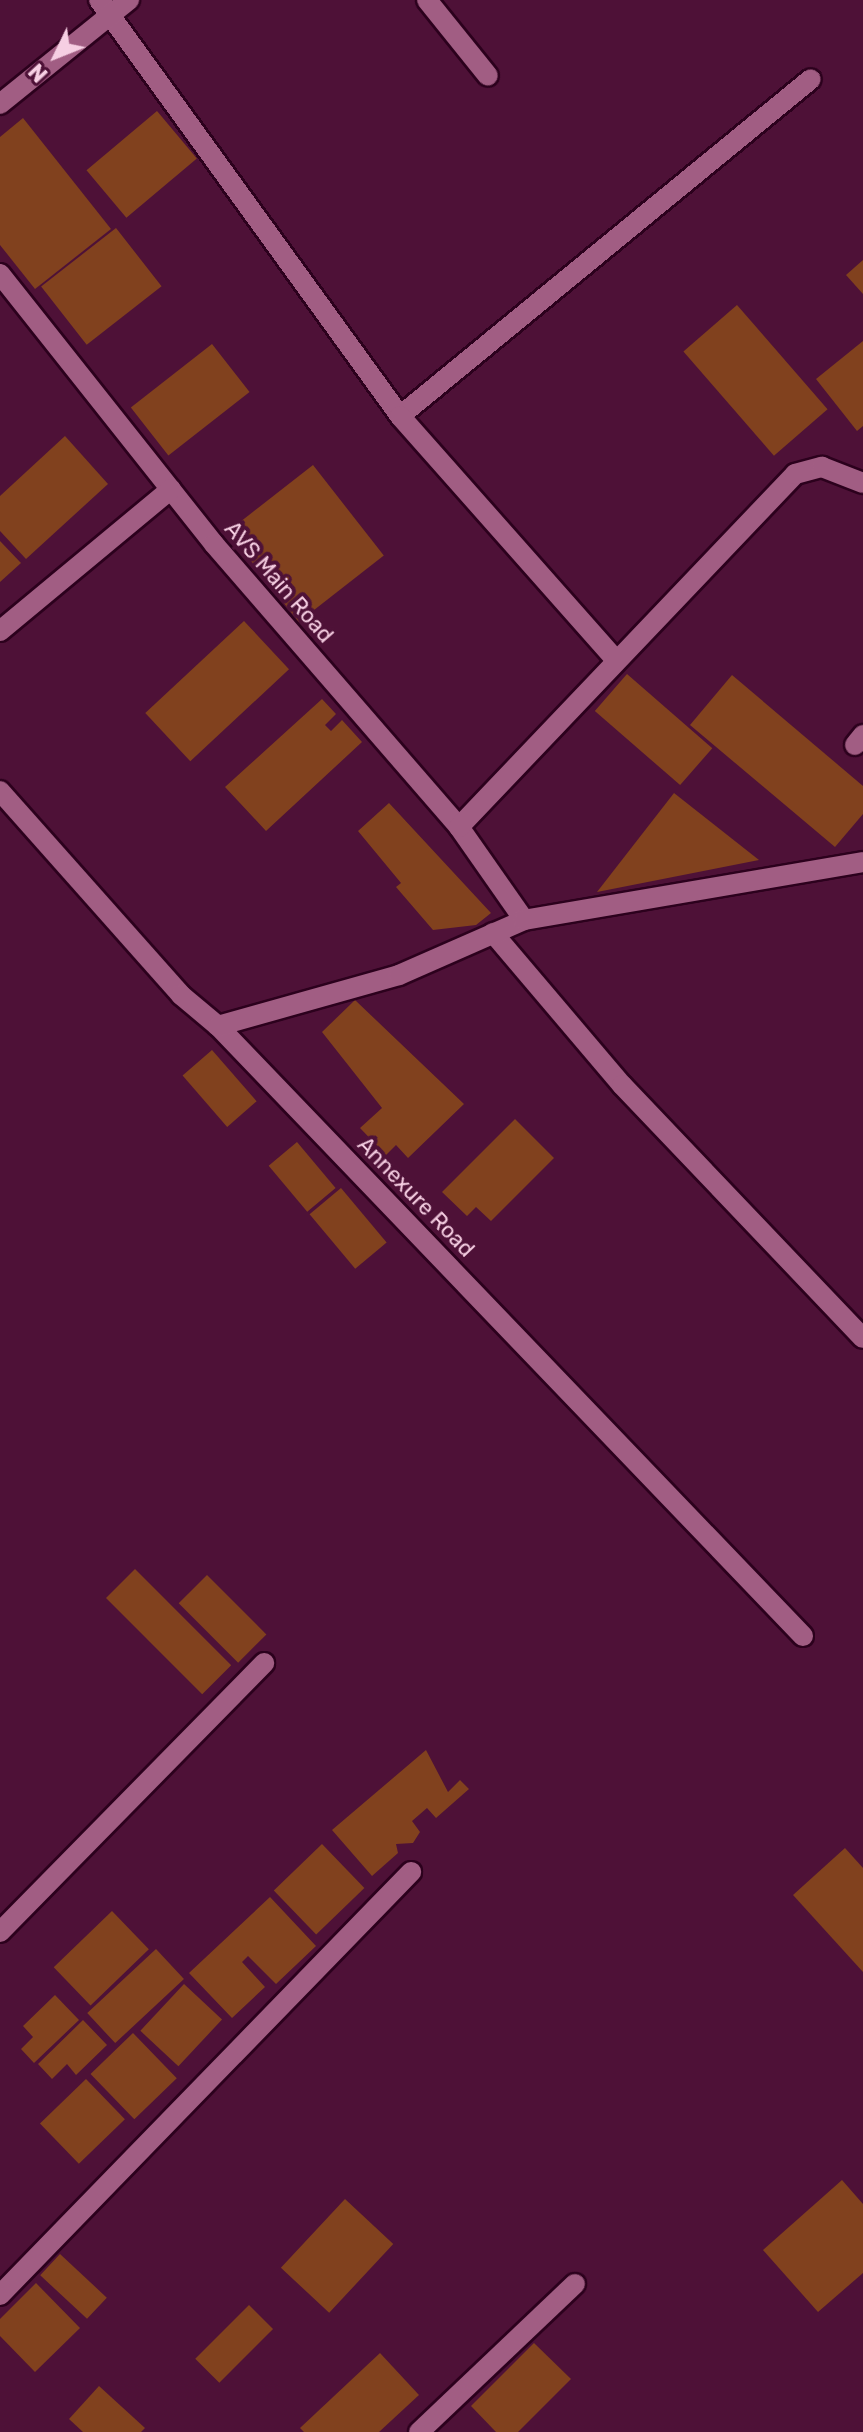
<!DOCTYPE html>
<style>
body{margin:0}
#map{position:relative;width:863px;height:2432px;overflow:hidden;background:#4e1137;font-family:Rubik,sans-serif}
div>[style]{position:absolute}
.building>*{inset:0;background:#81411e;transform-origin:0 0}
.roads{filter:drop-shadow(2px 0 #2c011d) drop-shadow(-2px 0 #2c011d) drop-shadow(0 2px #2c011d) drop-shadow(0 -2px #2c011d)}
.minor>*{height:20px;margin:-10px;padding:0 10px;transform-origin:10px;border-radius:10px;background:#a15d83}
span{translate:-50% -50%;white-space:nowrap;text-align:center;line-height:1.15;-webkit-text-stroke:8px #4e1137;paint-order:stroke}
.street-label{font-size:22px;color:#f6cfe3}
.north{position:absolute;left:16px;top:16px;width:80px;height:80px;-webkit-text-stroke:6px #4e1137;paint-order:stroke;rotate:227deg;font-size:22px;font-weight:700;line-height:32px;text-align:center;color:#f6cfe3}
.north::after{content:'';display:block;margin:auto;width:28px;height:36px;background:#f6cfe3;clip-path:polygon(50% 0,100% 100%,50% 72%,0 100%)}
</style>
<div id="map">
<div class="building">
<i style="left:157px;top:111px;width:62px;height:92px;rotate:50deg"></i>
<i style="clip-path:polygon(23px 118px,111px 229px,35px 289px,0 245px,0 137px)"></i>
<i style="left:116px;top:228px;width:74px;height:95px;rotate:52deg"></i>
<i style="clip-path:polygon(863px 260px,863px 294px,846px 275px)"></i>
<i style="left:737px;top:305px;width:138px;height:71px;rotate:49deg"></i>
<i style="clip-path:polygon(863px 341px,863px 426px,857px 431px,816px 379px)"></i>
<i style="left:212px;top:344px;width:61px;height:103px;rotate:52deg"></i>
<i style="clip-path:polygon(65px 436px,108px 484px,26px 559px,0 531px,0 496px)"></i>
<i style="left:313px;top:465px;width:115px;height:108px;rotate:52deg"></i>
<i style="clip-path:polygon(0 541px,21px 563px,0 582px)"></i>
<i style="left:244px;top:621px;width:66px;height:135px;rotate:47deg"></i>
<i style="left:627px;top:674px;width:113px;height:49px;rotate:41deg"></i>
<i style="clip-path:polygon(732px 675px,863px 786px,863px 814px,835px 847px,690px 725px)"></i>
<i style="clip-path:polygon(322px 699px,336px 714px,325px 725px,331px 731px,342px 720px,362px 742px,266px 831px,225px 787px)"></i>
<i style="clip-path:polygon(674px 793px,759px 860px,597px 892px)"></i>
<i style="clip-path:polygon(389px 803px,491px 913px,476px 925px,433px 930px,396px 887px,401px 883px,358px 831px)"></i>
<i style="clip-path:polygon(355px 1000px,464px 1104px,408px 1158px,396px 1145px,386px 1155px,360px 1128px,382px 1108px,322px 1032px)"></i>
<i style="left:212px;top:1050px;width:68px;height:39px;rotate:49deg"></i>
<i style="clip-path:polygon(515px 1119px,554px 1158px,491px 1221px,476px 1207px,467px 1216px,442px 1192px)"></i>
<i style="left:297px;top:1142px;width:60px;height:37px;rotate:50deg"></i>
<i style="left:341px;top:1188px;width:71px;height:41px;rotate:50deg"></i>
<i style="left:135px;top:1569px;width:136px;height:41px;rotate:45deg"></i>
<i style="left:207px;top:1575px;width:84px;height:40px;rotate:45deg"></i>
<i style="clip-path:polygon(426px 1750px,448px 1792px,460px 1780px,469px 1789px,436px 1818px,427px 1808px,412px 1821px,420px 1832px,413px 1843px,396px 1844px,398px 1853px,372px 1876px,332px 1830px)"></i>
<i style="left:322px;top:1844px;width:61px;height:67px;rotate:46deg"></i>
<i style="clip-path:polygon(845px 1848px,863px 1868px,863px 1972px,793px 1895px)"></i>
<i style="clip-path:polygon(270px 1897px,316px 1946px,276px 1984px,248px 1956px,242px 1962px,265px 1987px,232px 2018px,189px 1973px)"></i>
<i style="left:112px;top:1911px;width:53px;height:81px;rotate:46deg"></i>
<i style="left:156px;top:1949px;width:41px;height:94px;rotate:47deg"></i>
<i style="left:184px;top:1984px;width:52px;height:64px;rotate:43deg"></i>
<i style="clip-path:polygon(55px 1995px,79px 2020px,34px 2063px,21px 2049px,33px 2037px,23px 2026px)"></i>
<i style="clip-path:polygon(83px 2020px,107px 2045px,76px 2075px,67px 2064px,52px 2079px,38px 2064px)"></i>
<i style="left:133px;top:2033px;width:63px;height:59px;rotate:46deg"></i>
<i style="left:86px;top:2079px;width:56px;height:64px;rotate:46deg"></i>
<i style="clip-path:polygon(842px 2180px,863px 2204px,863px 2273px,818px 2312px,763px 2250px)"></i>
<i style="left:345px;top:2199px;width:66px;height:94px;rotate:43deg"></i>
<i style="left:60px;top:2254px;width:64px;height:29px;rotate:43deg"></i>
<i style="clip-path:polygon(36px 2283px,80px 2328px,35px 2372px,0 2336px,0 2319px)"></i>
<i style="left:249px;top:2305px;width:34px;height:76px;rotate:45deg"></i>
<i style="clip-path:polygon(534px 2343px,571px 2379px,518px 2432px,496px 2432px,471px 2406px)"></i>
<i style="clip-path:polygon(380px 2353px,419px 2395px,379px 2432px,304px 2432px,300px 2428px)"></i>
<i style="clip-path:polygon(99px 2386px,145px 2428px,141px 2432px,83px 2432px,69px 2419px)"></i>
</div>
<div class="roads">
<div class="minor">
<i style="left:99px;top:0;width:513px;rotate:54.11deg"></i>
<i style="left:400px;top:416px;width:531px;rotate:-39.35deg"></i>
<i style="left:427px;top:0;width:97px;rotate:51.2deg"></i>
<i style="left:0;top:104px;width:166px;rotate:-38.9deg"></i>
<i style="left:0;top:274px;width:345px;rotate:51.6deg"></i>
<i style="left:214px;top:544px;width:374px;rotate:49.1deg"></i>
<i style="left:459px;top:827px;width:113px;rotate:55deg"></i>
<i style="left:400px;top:416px;width:324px;rotate:48.5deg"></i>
<i style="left:0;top:631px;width:222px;rotate:-39.7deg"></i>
<i style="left:855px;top:745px;width:13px;rotate:-51deg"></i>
<i style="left:0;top:791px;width:273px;rotate:48.4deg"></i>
<i style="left:181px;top:995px;width:48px;rotate:40deg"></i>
<i style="left:459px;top:827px;width:487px;rotate:-46.4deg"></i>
<i style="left:795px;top:474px;width:28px;rotate:-15deg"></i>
<i style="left:822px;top:467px;width:44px;rotate:21.3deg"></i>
<i style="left:493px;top:933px;width:199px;rotate:49.7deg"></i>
<i style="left:622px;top:1085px;width:349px;rotate:46.4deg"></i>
<i style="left:803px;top:1636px;width:845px;rotate:-133.8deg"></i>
<i style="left:218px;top:1026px;width:188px;rotate:-15.7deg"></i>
<i style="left:399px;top:975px;width:137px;rotate:-23.7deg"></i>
<i style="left:524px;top:920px;width:344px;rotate:-9.7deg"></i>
<i style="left:0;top:1932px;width:377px;rotate:-45.5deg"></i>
<i style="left:0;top:2295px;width:590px;rotate:-45.82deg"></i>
<i style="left:419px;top:2432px;width:215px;rotate:-43.5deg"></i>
</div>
</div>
<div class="street-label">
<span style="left:279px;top:582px;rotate:49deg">AVS Main Road</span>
<span style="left:416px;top:1197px;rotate:46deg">Annexure Road</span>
</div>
<div class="north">N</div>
</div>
